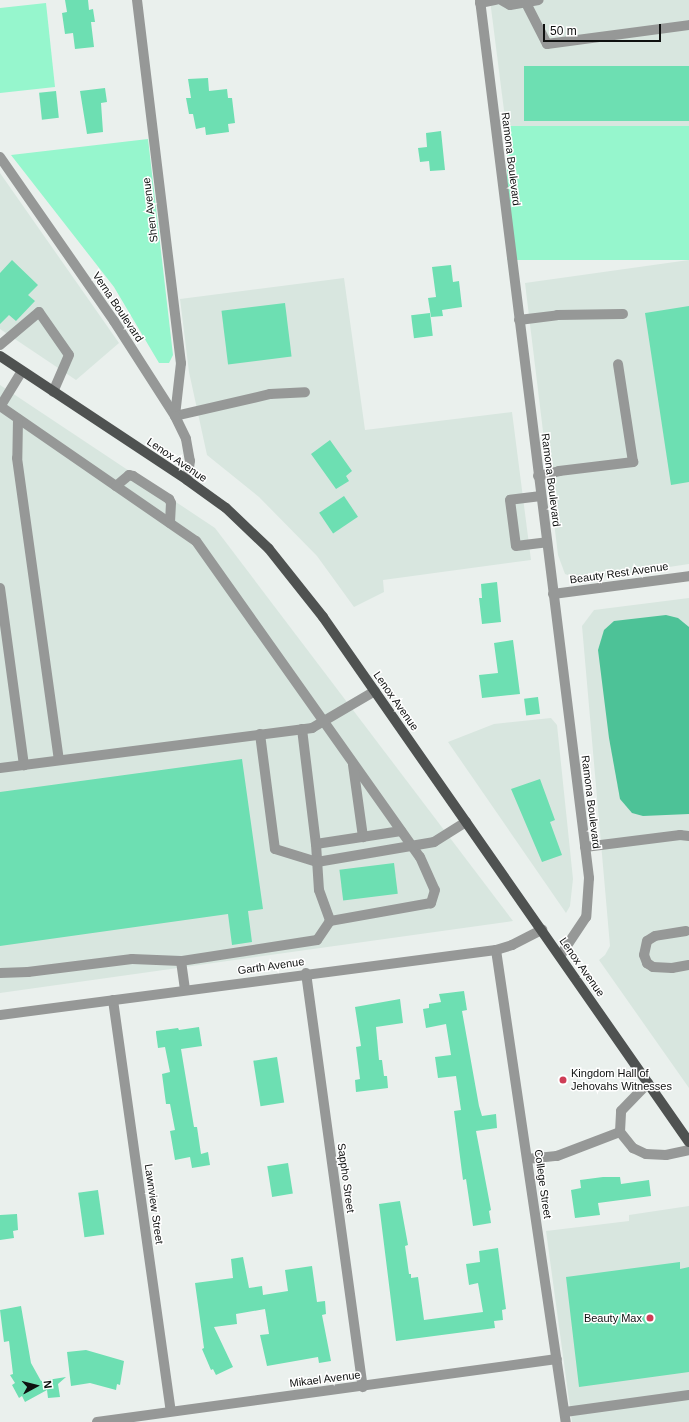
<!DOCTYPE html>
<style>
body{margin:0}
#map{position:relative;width:689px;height:1422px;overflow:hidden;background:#eaf0ed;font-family:Helvetica,sans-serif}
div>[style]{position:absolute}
.built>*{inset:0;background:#d8e6df}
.green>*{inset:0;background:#96f6cd;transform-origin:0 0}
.water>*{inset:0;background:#4dc297}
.building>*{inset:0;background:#6ddfb2;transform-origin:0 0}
.minor>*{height:10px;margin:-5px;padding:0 5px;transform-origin:5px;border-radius:5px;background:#969897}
.major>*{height:10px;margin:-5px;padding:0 5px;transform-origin:5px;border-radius:5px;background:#4f5251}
.dots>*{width:11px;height:11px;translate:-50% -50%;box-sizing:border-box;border:2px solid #fff;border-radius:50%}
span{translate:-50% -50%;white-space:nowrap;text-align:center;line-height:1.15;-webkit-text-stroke:3px #fff;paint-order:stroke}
.street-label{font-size:11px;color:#0f1110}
.poi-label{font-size:11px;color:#0f1110}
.left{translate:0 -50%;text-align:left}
.right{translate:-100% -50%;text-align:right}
.north{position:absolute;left:16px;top:1366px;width:40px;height:40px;-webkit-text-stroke:3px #fff;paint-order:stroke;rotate:83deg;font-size:11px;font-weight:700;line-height:16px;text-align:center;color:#0f1110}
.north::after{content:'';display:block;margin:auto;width:14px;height:18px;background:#0f1110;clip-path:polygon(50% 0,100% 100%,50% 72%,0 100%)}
.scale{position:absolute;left:543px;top:24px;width:118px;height:18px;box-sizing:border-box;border:2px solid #0f1110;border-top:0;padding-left:5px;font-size:12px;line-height:14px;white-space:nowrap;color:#0f1110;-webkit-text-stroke:3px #fff;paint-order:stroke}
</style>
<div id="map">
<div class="built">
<i style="clip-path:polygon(490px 0,689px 0,689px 126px,509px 150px)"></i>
<i style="clip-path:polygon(0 173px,119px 343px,76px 380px,0 329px)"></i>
<i style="clip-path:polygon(689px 260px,689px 564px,582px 580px,565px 574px,558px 555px,525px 283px)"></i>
<i style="clip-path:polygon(344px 278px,365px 430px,512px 412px,531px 560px,383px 580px,384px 592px,354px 607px,317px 556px,259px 497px,207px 455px,189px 372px,180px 299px)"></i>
<i style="clip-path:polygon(0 385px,215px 528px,513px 921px,0 993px)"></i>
<i style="clip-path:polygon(689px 598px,689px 1088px,599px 960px,605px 955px,610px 946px,582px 626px,594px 610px)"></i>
<i style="clip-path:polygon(551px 718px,557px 725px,573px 879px,570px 906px,566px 913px,448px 742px,494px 724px)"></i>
<i style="clip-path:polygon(689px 1206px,689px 1422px,572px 1422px,546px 1231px,629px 1221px,629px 1215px)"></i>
</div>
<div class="green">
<i style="clip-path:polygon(46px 3px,55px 87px,0 93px,0 8px)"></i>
<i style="left:689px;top:126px;width:134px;height:182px;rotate:90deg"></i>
<i style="clip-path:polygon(148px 139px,173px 355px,169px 363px,159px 363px,114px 287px,11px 155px)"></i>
</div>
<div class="water">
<i style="clip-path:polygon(666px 615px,678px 618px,689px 627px,689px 814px,643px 816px,632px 813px,620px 799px,609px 738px,598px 650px,604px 630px,614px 621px)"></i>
</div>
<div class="building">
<i style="clip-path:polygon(65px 0,88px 0,89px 10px,93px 9px,95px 22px,91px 22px,94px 47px,75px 49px,73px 33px,65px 34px,62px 13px,67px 12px)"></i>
<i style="left:689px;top:66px;width:55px;height:165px;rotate:90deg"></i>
<i style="clip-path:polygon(208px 78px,209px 91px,227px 89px,228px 98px,232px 98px,235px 123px,228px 124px,229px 132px,206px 135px,205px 127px,196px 129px,193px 114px,189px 114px,186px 98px,191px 98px,188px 79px)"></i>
<i style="clip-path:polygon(105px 88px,107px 102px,101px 103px,103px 132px,87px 134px,80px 91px)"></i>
<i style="left:56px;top:91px;width:27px;height:17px;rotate:84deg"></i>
<i style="clip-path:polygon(441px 131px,445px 170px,430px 171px,429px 161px,420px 162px,418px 148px,427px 147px,426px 133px)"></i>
<i style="clip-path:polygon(12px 260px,38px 285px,28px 295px,35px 301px,16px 321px,9px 315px,0 324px,0 273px)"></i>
<i style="clip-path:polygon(451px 265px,453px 282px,459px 281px,462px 307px,442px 310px,443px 316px,431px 317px,428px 298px,436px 297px,432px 267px)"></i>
<i style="left:285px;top:303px;width:54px;height:64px;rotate:83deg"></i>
<i style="clip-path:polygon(689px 306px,689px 482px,671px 485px,645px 313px)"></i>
<i style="left:430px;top:313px;width:23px;height:19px;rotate:83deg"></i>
<i style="clip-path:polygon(330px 440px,352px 471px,346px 476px,349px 481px,336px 489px,311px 454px)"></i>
<i style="left:344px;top:496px;width:25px;height:30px;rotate:56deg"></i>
<i style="clip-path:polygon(497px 582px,501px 622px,482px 624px,479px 598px,482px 598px,481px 584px)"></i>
<i style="clip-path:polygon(513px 640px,520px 694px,482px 698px,479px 675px,498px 673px,494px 643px)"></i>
<i style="left:538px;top:697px;width:17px;height:14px;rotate:83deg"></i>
<i style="clip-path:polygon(242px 759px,263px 909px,248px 911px,252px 942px,232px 945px,228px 914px,0 946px,0 792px)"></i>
<i style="clip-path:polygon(540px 779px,555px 820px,550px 822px,562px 855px,542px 862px,511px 789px)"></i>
<i style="left:394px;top:863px;width:31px;height:55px;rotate:83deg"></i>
<i style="clip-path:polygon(464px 991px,467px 1010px,462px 1011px,479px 1106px,482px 1116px,496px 1114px,497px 1128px,476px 1131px,491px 1210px,489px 1211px,491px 1223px,473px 1226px,466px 1179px,463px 1180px,454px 1111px,461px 1110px,456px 1076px,438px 1078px,435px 1057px,451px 1055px,446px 1024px,426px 1028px,423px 1009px,429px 1008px,429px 1004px,441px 1002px,439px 994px)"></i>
<i style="clip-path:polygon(400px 999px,403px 1023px,376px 1027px,379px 1060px,382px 1060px,384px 1076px,387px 1076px,388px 1088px,356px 1092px,355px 1080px,360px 1079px,356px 1047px,361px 1046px,355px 1007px)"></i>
<i style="clip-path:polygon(199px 1027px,202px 1046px,181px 1049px,194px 1127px,197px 1127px,201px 1154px,208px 1152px,210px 1165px,192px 1168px,190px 1157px,175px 1160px,170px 1131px,175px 1130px,170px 1104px,166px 1104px,162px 1074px,170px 1072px,165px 1047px,158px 1048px,156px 1033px,156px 1031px,178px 1028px,179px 1030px)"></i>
<i style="left:277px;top:1057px;width:46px;height:24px;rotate:81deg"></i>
<i style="left:288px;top:1163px;width:31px;height:21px;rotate:81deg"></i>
<i style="clip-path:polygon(603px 1177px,620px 1177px,621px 1184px,649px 1180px,651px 1196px,598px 1203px,600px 1215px,575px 1218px,571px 1190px,581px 1188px,580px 1180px)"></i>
<i style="left:98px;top:1190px;width:45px;height:20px;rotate:82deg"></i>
<i style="clip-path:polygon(400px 1201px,408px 1245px,405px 1246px,409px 1274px,411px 1274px,411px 1278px,418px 1277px,424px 1320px,483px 1312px,478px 1283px,469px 1285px,466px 1264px,480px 1262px,479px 1251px,498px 1248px,506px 1309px,502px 1310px,503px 1320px,494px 1321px,495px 1328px,396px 1341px,379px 1204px)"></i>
<i style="clip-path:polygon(17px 1214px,18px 1230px,13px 1231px,14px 1238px,0 1240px,0 1215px)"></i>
<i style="clip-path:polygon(243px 1257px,249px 1288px,262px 1286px,263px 1295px,288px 1291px,285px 1270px,312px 1266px,317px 1302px,325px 1301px,326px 1314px,322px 1315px,331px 1361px,319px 1363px,318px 1357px,267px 1366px,260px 1335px,269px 1334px,265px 1309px,236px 1314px,237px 1324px,214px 1327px,233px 1367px,216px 1375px,213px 1369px,211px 1370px,202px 1349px,204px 1348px,195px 1283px,233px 1278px,231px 1259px)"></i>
<i style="clip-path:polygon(680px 1262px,680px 1269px,689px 1267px,689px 1372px,579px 1387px,566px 1277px)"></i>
<i style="clip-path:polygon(21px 1306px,31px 1363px,41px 1381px,66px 1377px,58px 1384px,60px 1397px,48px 1398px,47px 1390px,25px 1402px,22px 1396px,19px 1398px,12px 1385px,15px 1383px,10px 1375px,13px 1374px,9px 1341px,4px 1342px,0 1310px)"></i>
<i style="clip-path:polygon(86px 1350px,124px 1361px,120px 1385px,117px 1384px,116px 1390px,90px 1383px,71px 1386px,67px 1352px)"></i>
</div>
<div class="minor">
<i style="left:137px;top:0;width:366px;rotate:83.1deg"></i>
<i style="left:181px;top:363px;width:53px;rotate:96.5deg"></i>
<i style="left:175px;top:416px;width:98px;rotate:-13deg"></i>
<i style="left:270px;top:394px;width:35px;rotate:-3deg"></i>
<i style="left:480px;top:0;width:885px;rotate:82.92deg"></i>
<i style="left:589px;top:878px;width:39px;rotate:94deg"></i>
<i style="left:586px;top:917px;width:47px;rotate:123.7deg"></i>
<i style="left:501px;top:0;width:10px;rotate:29deg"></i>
<i style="left:510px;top:5px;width:29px;rotate:-10deg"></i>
<i style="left:480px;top:3px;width:16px;rotate:-11deg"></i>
<i style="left:526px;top:3px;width:46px;rotate:62.9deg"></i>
<i style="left:547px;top:44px;width:143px;rotate:-7.6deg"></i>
<i style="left:0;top:157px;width:200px;rotate:55.2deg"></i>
<i style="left:114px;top:321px;width:113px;rotate:57.3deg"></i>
<i style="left:175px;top:416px;width:25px;rotate:64deg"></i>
<i style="left:186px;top:439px;width:22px;rotate:80deg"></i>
<i style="left:190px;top:461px;width:19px;rotate:99deg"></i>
<i style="left:519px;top:320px;width:38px;rotate:-7deg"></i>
<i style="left:557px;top:315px;width:66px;rotate:-0.9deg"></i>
<i style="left:0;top:345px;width:51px;rotate:-40.2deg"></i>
<i style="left:39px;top:312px;width:52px;rotate:55.1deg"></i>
<i style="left:69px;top:355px;width:40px;rotate:113.4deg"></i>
<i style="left:0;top:406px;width:238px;rotate:34.6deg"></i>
<i style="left:196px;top:541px;width:387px;rotate:54.7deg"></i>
<i style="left:420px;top:857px;width:36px;rotate:66deg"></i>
<i style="left:435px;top:890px;width:14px;rotate:107deg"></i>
<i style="left:431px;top:903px;width:103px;rotate:169.9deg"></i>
<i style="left:330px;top:921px;width:23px;rotate:124deg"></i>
<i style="left:317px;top:940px;width:138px;rotate:171.2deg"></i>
<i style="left:181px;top:961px;width:49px;rotate:-177.7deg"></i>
<i style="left:132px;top:959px;width:105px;rotate:172.9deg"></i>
<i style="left:28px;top:972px;width:28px;rotate:178deg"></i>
<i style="left:0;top:407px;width:42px;rotate:-58.6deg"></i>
<i style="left:18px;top:419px;width:39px;rotate:91deg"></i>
<i style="left:17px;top:458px;width:305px;rotate:82.1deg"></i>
<i style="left:538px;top:476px;width:22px;rotate:-13deg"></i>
<i style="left:559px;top:471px;width:75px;rotate:-6.9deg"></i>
<i style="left:633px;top:462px;width:99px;rotate:-98.7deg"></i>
<i style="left:116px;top:486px;width:17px;rotate:-40deg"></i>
<i style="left:129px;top:475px;width:4px;rotate:14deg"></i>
<i style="left:133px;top:476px;width:43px;rotate:32.6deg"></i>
<i style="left:169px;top:499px;width:4px;rotate:63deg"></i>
<i style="left:171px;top:503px;width:20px;rotate:93deg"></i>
<i style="left:541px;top:496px;width:31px;rotate:173deg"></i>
<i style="left:510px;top:500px;width:46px;rotate:82.6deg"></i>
<i style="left:516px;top:546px;width:31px;rotate:-7deg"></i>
<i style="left:0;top:588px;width:179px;rotate:82.3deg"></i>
<i style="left:553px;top:594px;width:137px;rotate:-7.5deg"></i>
<i style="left:302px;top:729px;width:116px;rotate:83.1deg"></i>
<i style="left:316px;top:844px;width:46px;rotate:86.3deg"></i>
<i style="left:319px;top:890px;width:33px;rotate:70deg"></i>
<i style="left:260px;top:734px;width:116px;rotate:82.6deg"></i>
<i style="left:275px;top:849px;width:44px;rotate:17.2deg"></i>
<i style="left:317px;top:862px;width:119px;rotate:-9.7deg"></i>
<i style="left:434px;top:842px;width:38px;rotate:-32deg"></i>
<i style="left:353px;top:765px;width:73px;rotate:82.1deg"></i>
<i style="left:0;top:768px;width:315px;rotate:-7.3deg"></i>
<i style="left:312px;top:728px;width:73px;rotate:-30.4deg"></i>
<i style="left:316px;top:844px;width:86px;rotate:-8.7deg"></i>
<i style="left:585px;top:847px;width:96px;rotate:-7.2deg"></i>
<i style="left:680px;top:835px;width:9px;rotate:6deg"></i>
<i style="left:686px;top:931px;width:31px;rotate:171deg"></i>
<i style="left:655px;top:936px;width:9px;rotate:148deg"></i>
<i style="left:647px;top:941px;width:14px;rotate:102deg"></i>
<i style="left:644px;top:955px;width:9px;rotate:69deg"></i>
<i style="left:647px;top:963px;width:7px;rotate:34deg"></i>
<i style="left:653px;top:967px;width:19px;rotate:3deg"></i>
<i style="left:672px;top:968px;width:17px;rotate:-10deg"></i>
<i style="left:496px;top:950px;width:477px;rotate:81.6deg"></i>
<i style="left:181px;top:961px;width:29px;rotate:82deg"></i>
<i style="left:306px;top:973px;width:418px;rotate:82.2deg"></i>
<i style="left:113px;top:1000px;width:415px;rotate:82deg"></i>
<i style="left:0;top:1015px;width:500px;rotate:-7.47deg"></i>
<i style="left:496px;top:950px;width:17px;rotate:-17deg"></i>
<i style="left:512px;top:945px;width:34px;rotate:-27deg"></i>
<i style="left:620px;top:1132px;width:21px;rotate:-87deg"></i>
<i style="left:621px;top:1111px;width:39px;rotate:-46deg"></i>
<i style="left:527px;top:1159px;width:30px;rotate:-6deg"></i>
<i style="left:557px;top:1156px;width:67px;rotate:-20.9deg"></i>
<i style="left:620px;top:1132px;width:21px;rotate:51deg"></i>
<i style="left:633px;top:1148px;width:14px;rotate:25deg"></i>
<i style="left:646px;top:1154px;width:20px;rotate:3deg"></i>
<i style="left:666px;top:1155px;width:24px;rotate:-12deg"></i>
<i style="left:565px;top:1412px;width:125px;rotate:-7.8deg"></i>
<i style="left:97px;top:1422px;width:464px;rotate:-7.8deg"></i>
</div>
<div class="major">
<i style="left:0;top:356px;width:224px;rotate:33.5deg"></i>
<i style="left:187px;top:480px;width:48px;rotate:35.7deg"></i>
<i style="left:226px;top:508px;width:59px;rotate:43.6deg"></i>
<i style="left:269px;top:549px;width:87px;rotate:51.5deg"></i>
<i style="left:323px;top:617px;width:640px;rotate:55.12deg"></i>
</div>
<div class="dots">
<i style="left:563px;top:1080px;background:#ce3d56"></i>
<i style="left:650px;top:1318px;background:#ce3d56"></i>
</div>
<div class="street-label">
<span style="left:511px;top:159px;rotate:83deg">Ramona Boulevard</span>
<span style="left:150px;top:210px;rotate:-97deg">Shen Avenue</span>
<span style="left:118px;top:307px;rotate:56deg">Verna Boulevard</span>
<span style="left:177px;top:460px;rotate:34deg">Lenox Avenue</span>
<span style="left:551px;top:480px;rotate:83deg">Ramona Boulevard</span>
<span style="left:619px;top:573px;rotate:-8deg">Beauty Rest Avenue</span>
<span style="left:396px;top:701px;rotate:55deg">Lenox Avenue</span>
<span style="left:591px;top:802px;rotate:83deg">Ramona Boulevard</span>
<span style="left:271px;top:966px;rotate:-8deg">Garth Avenue</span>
<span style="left:582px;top:967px;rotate:55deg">Lenox Avenue</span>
<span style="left:346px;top:1178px;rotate:82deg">Sappho Street</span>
<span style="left:543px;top:1184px;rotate:82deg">College Street</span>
<span style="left:154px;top:1204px;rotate:82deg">Lawnview Street</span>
<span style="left:325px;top:1379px;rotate:-7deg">Mikael Avenue</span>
</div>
<div class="poi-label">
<span class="left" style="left:571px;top:1080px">Kingdom Hall of<br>Jehovahs Witnesses</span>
<span class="right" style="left:642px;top:1318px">Beauty Max</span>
</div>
<div class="north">N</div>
<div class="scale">50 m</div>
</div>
